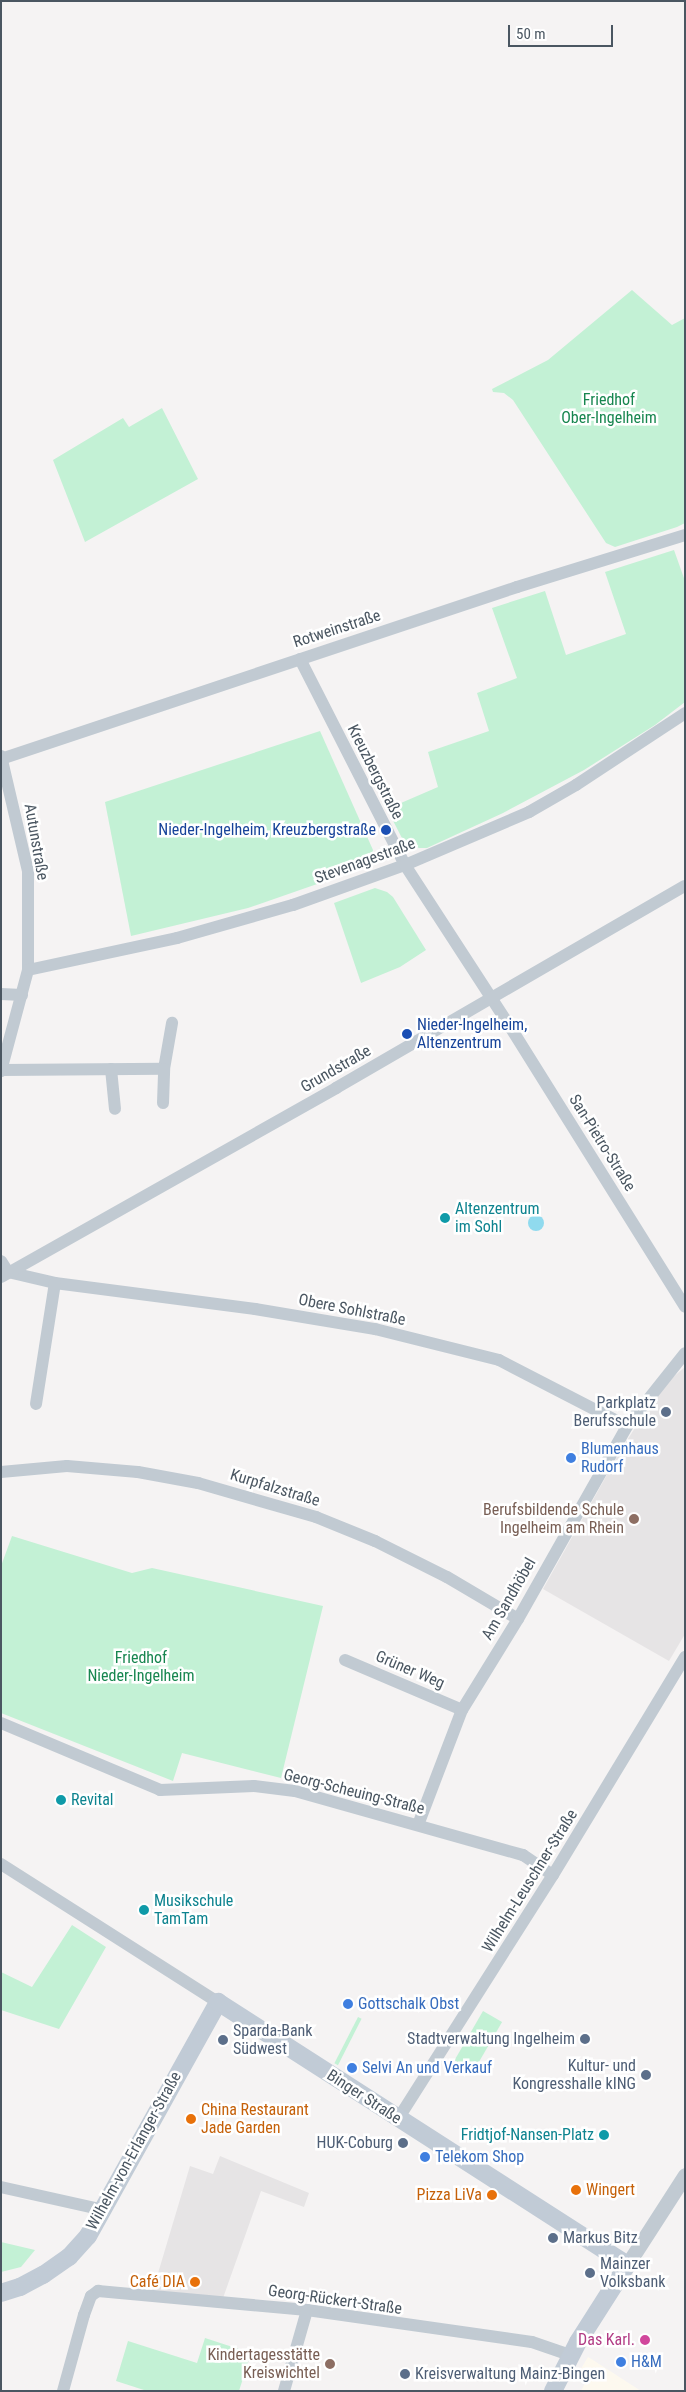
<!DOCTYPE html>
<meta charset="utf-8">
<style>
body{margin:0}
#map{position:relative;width:686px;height:2392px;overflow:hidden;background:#f5f3f3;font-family:"Roboto Condensed",sans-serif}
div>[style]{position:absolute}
.commercial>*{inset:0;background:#fdf9ef}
.education>*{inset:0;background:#e6e4e5}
.green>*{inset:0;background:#c3f1d5;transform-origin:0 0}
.water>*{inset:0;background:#90daee}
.round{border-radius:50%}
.minor>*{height:12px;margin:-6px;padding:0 6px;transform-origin:6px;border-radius:6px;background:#c1cad2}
.tertiary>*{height:15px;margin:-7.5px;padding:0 7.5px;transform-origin:7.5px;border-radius:7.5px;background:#c1cad2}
.secondary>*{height:18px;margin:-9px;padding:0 9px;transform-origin:9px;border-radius:9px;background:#c1cbd6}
.dots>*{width:14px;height:14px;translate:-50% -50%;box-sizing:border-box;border:2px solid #fff;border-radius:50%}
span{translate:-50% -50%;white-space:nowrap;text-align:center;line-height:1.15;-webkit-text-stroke:5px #fff;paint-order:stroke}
.park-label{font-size:16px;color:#17864f}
.street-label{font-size:16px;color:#4a5661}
.transit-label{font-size:16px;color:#164399}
.right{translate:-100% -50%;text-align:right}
.left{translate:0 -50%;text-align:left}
.culture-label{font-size:16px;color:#0d838f}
.service-label{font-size:16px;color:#4e5e75}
.shop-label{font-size:16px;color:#366cbe}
.education-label{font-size:16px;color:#785e54}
.food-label{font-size:16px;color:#c56008}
.hotel-label{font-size:16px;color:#b23c85}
.frame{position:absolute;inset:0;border:2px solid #4a5661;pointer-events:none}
.scale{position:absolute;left:508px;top:25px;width:105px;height:22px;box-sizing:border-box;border:2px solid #4a5661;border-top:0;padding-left:6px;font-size:15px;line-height:18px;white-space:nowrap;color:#4a5661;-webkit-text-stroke:4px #fff;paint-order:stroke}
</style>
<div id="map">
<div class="commercial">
<i style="clip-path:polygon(588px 2357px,593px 2360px,641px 2391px,581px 2391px,588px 2377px,579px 2372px)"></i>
</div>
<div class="education">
<i style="clip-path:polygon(685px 1367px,685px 1634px,669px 1661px,543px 1589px,622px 1448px,648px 1408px,672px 1378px)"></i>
<i style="clip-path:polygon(220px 2156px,309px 2193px,304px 2207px,261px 2191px,223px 2298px,153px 2290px,190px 2166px,213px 2174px)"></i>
</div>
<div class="green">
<i style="clip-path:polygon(632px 290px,672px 325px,685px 318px,685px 523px,677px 527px,615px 547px,606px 543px,513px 400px,504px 393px,493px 392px,492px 389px,548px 360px)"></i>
<i style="clip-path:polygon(162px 408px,198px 479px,85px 542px,53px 460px,123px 418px,129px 427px)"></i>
<i style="clip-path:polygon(674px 550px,685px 581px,685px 702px,655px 725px,584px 770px,503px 813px,427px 848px,419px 848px,404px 842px,387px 809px,438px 787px,428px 752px,489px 731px,477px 693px,517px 678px,492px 608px,545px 591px,566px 655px,626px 634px,605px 572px)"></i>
<i style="clip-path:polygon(320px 731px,373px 850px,371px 859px,363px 868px,248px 908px,131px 936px,105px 802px)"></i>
<i style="clip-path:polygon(375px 888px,387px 892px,393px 897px,426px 950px,400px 967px,361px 983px,334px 903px)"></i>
<i style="clip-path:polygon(12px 1536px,132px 1573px,152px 1568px,323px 1606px,281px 1778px,182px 1753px,173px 1781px,1px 1713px,1px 1566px)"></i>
<i style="clip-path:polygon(72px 1925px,106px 1947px,59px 2029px,1px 2010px,1px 1972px,32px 1987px)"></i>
<i style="left:483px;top:2011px;width:22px;height:57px;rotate:30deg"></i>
<i style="left:358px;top:2017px;width:4px;height:52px;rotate:27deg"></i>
<i style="clip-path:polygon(1px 2242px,35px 2250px,21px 2267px,1px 2272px)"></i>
<i style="clip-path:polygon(205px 2338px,251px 2353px,239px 2391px,147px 2391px,116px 2381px,128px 2341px,197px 2363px)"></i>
</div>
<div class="water">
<i class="round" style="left:528px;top:1215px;width:16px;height:16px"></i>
</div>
<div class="minor">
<i style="left:300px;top:659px;width:231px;rotate:63deg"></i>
<i style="left:405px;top:865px;width:191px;rotate:57deg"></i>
<i style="left:509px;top:1025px;width:332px;rotate:58deg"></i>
<i style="left:1px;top:756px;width:118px;rotate:76.8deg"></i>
<i style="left:28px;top:871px;width:99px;rotate:90deg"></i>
<i style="left:28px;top:970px;width:105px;rotate:105deg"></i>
<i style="left:1px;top:759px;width:544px;rotate:-18.43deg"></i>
<i style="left:517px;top:587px;width:176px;rotate:-17.2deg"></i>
<i style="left:28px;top:970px;width:152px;rotate:-12.1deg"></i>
<i style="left:177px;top:938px;width:121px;rotate:-15.9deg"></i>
<i style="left:293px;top:905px;width:119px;rotate:-19.7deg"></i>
<i style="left:405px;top:865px;width:135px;rotate:-23.1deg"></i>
<i style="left:529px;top:812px;width:54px;rotate:-29.9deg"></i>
<i style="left:576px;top:785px;width:131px;rotate:-33.4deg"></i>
<i style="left:1px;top:994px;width:21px;rotate:3deg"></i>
<i style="left:111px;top:1069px;width:40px;rotate:84.3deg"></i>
<i style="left:2px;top:1070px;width:162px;rotate:-0.4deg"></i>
<i style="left:164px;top:1069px;width:47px;rotate:-80.1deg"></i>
<i style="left:163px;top:1103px;width:34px;rotate:-88deg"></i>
<i style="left:1px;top:1261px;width:13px;rotate:58deg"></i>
<i style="left:8px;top:1272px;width:48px;rotate:13.2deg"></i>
<i style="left:55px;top:1283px;width:202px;rotate:7.4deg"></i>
<i style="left:255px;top:1309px;width:122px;rotate:9.5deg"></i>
<i style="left:375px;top:1329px;width:128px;rotate:14deg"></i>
<i style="left:499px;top:1360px;width:144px;rotate:27.3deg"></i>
<i style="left:1px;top:1277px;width:385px;rotate:-29.4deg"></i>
<i style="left:336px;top:1088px;width:403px;rotate:-30.1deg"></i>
<i style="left:36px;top:1404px;width:122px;rotate:-81.1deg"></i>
<i style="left:1px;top:1472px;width:66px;rotate:-5.2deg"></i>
<i style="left:67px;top:1466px;width:71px;rotate:4.8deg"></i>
<i style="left:138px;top:1472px;width:61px;rotate:10.4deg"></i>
<i style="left:198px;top:1483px;width:123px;rotate:16.1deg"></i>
<i style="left:316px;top:1517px;width:64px;rotate:22.1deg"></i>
<i style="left:375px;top:1541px;width:80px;rotate:26.6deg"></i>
<i style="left:447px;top:1577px;width:82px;rotate:30.6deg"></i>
<i style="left:345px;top:1660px;width:127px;rotate:23.1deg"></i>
<i style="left:1px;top:1723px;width:173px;rotate:22.8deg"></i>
<i style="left:160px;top:1790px;width:94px;rotate:-2.4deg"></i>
<i style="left:254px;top:1786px;width:41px;rotate:7deg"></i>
<i style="left:295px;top:1791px;width:237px;rotate:15.7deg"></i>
<i style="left:523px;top:1855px;width:36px;rotate:34deg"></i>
<i style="left:418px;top:1825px;width:123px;rotate:-69.1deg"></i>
<i style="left:462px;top:1710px;width:107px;rotate:-58.4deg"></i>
<i style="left:518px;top:1619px;width:222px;rotate:-60.5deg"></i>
<i style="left:627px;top:1426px;width:93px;rotate:-51.5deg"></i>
<i style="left:1px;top:1864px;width:257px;rotate:32.5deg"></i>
<i style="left:398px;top:2119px;width:289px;rotate:-57.6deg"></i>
<i style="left:553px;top:1875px;width:255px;rotate:-58.8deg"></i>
<i style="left:1px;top:2187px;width:106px;rotate:12.6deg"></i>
<i style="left:63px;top:2391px;width:79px;rotate:-74.6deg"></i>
<i style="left:84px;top:2315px;width:20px;rotate:-70deg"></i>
<i style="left:91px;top:2296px;width:9px;rotate:-36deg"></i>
<i style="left:98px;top:2291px;width:210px;rotate:5.2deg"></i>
<i style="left:307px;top:2310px;width:227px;rotate:8.1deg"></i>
<i style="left:532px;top:2342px;width:40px;rotate:18.9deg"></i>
<i style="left:284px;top:2391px;width:84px;rotate:-74.1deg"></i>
</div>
<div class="tertiary">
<i style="left:627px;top:2265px;width:107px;rotate:-57.2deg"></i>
</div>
<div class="secondary">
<i style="left:1px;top:2293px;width:20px;rotate:-18deg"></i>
<i style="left:20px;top:2287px;width:26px;rotate:-28deg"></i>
<i style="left:43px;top:2275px;width:32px;rotate:-35deg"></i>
<i style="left:69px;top:2257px;width:28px;rotate:-48deg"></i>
<i style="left:88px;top:2236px;width:268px;rotate:-60.9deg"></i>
<i style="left:218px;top:2002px;width:486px;rotate:32.7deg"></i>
<i style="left:627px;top:2265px;width:91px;rotate:122.5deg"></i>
<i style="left:578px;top:2342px;width:55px;rotate:117deg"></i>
</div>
<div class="dots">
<i style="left:386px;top:830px;background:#1a4fb4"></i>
<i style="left:407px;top:1034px;background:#1a4fb4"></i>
<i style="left:445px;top:1218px;background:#0f9aa8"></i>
<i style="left:666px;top:1412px;background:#5c6f8a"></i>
<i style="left:571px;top:1458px;background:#3f7fe0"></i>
<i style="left:634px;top:1519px;background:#8d6e63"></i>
<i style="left:61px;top:1800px;background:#0f9aa8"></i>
<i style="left:144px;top:1910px;background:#0f9aa8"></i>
<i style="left:348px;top:2004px;background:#3f7fe0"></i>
<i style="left:585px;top:2039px;background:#5c6f8a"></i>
<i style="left:223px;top:2040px;background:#5c6f8a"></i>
<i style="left:352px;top:2068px;background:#3f7fe0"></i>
<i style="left:646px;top:2075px;background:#5c6f8a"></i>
<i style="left:191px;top:2119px;background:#e8710a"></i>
<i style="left:604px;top:2135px;background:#0f9aa8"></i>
<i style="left:403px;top:2143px;background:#5c6f8a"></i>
<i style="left:425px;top:2157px;background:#3f7fe0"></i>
<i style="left:576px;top:2190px;background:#e8710a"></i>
<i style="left:492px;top:2195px;background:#e8710a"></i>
<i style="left:553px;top:2238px;background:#5c6f8a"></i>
<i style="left:590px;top:2273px;background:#5c6f8a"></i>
<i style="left:195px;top:2282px;background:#e8710a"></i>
<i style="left:645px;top:2340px;background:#d1479c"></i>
<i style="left:621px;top:2362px;background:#3f7fe0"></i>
<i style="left:330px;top:2364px;background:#8d6e63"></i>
<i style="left:405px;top:2374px;background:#5c6f8a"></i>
</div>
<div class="park-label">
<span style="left:609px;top:409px">Friedhof<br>Ober-Ingelheim</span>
<span style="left:141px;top:1667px">Friedhof<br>Nieder-Ingelheim</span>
</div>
<div class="street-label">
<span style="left:337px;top:629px;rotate:-18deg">Rotweinstraße</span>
<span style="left:375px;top:772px;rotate:63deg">Kreuzbergstraße</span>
<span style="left:36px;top:842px;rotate:80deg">Autunstraße</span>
<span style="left:365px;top:861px;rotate:-20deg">Stevenagestraße</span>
<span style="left:336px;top:1069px;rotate:-30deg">Grundstraße</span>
<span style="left:602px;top:1143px;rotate:58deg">San-Pietro-Straße</span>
<span style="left:352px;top:1310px;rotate:11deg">Obere Sohlstraße</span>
<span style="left:275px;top:1488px;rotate:17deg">Kurpfalzstraße</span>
<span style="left:509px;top:1599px;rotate:-60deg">Am Sandhöbel</span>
<span style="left:410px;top:1670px;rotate:23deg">Grüner Weg</span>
<span style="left:354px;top:1792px;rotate:14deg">Georg-Scheuing-Straße</span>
<span style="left:530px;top:1881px;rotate:-58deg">Wilhelm-Leuschner-Straße</span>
<span style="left:364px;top:2097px;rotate:33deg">Binger Straße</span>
<span style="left:134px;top:2151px;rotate:-61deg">Wilhelm-von-Erlanger-Straße</span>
<span style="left:335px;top:2300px;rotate:8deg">Georg-Rückert-Straße</span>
</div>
<div class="transit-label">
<span class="right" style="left:376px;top:830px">Nieder-Ingelheim, Kreuzbergstraße</span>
<span class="left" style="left:417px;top:1034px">Nieder-Ingelheim,<br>Altenzentrum</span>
</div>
<div class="culture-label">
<span class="left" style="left:455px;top:1218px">Altenzentrum<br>im Sohl</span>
<span class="left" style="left:71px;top:1800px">Revital</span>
<span class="left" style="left:154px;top:1910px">Musikschule<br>TamTam</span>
<span class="right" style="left:594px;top:2135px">Fridtjof-Nansen-Platz</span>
</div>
<div class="service-label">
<span class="right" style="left:656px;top:1412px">Parkplatz<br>Berufsschule</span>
<span class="left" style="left:233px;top:2040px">Sparda-Bank<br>Südwest</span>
<span class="right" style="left:575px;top:2039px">Stadtverwaltung Ingelheim</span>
<span class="right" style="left:636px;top:2075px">Kultur- und<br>Kongresshalle kING</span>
<span class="right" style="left:393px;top:2143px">HUK-Coburg</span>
<span class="left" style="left:563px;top:2238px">Markus Bitz</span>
<span class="left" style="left:600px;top:2273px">Mainzer<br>Volksbank</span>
<span class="left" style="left:415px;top:2374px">Kreisverwaltung Mainz-Bingen</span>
</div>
<div class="shop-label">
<span class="left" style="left:581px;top:1458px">Blumenhaus<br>Rudorf</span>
<span class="left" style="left:358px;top:2004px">Gottschalk Obst</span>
<span class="left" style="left:362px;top:2068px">Selvi An und Verkauf</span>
<span class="left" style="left:435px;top:2157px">Telekom Shop</span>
<span class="left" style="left:631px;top:2362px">H&amp;M</span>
</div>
<div class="education-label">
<span class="right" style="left:624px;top:1519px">Berufsbildende Schule<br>Ingelheim am Rhein</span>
<span class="right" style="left:320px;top:2364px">Kindertagesstätte<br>Kreiswichtel</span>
</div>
<div class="food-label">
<span class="left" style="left:201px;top:2119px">China Restaurant<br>Jade Garden</span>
<span class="left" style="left:586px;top:2190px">Wingert</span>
<span class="right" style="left:482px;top:2195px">Pizza LiVa</span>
<span class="right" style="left:185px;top:2282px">Café DIA</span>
</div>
<div class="hotel-label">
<span class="right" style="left:635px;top:2340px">Das Karl.</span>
</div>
<div class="frame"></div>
<div class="scale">50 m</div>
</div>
